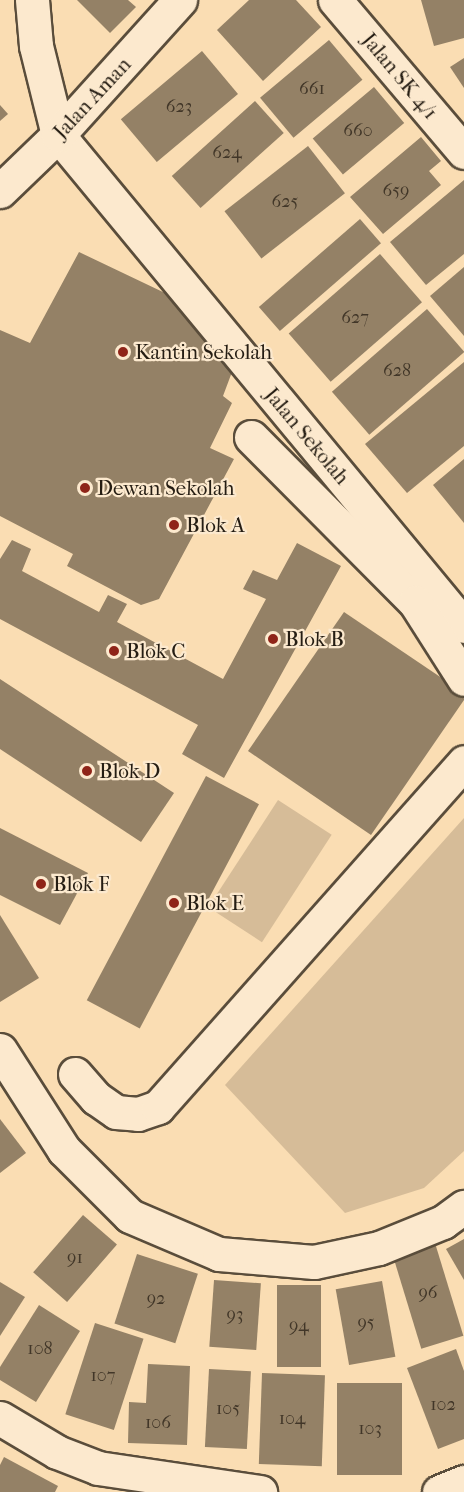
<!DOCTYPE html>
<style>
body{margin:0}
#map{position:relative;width:464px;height:1492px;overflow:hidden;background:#faddb3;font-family:"IM FELL French Canon",serif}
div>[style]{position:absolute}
.green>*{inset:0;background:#d6bc98;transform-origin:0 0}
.building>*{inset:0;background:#948166;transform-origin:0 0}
.roads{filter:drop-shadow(2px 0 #5a4d3b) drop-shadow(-2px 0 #5a4d3b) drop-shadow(0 2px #5a4d3b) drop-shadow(0 -2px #5a4d3b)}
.minor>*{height:33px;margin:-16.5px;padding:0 16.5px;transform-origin:16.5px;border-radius:16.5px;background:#fce9ce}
.dots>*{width:16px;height:16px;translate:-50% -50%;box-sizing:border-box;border:3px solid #fce9ce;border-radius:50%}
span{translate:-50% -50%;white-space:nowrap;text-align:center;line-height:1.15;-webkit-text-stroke:4.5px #fce9ce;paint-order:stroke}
.number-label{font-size:18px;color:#413628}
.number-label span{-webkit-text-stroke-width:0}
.street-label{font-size:21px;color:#251d13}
.poi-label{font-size:21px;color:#251d13}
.left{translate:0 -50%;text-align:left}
</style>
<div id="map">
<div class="green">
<i style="left:278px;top:800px;width:64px;height:128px;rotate:33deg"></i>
<i style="clip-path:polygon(464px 818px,464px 1151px,424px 1188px,345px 1213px,225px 1085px)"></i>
</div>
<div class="building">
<i style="clip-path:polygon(77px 0,128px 0,136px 7px,110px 33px)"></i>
<i style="clip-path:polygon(249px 0,296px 0,321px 27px,263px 81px,217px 30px)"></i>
<i style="clip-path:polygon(421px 0,464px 0,464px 38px,434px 46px)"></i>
<i style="left:329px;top:40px;width:52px;height:90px;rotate:50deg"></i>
<i style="left:202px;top:51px;width:56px;height:106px;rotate:50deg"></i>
<i style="clip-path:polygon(464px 58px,464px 88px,450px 67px)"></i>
<i style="left:374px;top:87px;width:47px;height:80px;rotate:50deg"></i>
<i style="left:255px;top:101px;width:43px;height:112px;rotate:48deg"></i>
<i style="clip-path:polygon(0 105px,8px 114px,0 121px)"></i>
<i style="clip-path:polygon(421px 137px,441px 161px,429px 171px,441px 185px,383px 234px,350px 197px)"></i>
<i style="left:308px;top:146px;width:60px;height:106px;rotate:52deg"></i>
<i style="clip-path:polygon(464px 180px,464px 254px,426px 285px,390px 242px)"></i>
<i style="left:360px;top:219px;width:32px;height:134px;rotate:49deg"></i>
<i style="clip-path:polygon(79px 252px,165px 293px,198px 332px,235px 364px,223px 396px,232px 403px,210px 448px,234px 459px,159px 599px,141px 605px,67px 566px,73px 554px,0 516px,0 330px,30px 343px)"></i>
<i style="left:380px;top:254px;width:64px;height:121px;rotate:49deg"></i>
<i style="clip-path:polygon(464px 267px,464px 336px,430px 296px)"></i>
<i style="left:427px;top:309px;width:57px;height:126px;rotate:49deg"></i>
<i style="clip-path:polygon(464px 362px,464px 446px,407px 493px,365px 444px)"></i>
<i style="clip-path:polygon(464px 459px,464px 523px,433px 485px)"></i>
<i style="clip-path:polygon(12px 540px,31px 549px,22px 571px,99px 612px,108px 595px,127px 604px,117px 622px,223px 679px,266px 599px,243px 589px,253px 570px,277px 580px,297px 543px,341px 566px,224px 778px,182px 754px,198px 725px,0 619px,0 559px)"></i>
<i style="clip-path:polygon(344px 612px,464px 693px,464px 700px,371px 835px,248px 751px)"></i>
<i style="clip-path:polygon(0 679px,174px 793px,141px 842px,0 749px)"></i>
<i style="left:206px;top:776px;width:60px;height:254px;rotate:28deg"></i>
<i style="clip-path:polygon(0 828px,88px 873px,60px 925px,0 895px)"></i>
<i style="clip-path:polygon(0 915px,39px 978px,0 1002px)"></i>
<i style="clip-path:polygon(0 1119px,26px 1153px,0 1173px)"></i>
<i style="left:83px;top:1215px;width:45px;height:76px;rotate:41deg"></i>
<i style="clip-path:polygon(464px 1239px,464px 1280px,446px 1249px)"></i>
<i style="left:435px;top:1243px;width:97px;height:44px;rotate:73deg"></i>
<i style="left:137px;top:1254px;width:64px;height:73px;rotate:18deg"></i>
<i style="left:214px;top:1280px;width:47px;height:67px;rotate:4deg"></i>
<i style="left:382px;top:1281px;width:77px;height:47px;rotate:80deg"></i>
<i style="clip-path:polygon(0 1282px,25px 1297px,0 1336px)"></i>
<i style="left:277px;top:1285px;width:44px;height:82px"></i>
<i style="clip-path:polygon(39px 1305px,80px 1331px,36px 1402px,0 1380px,0 1367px)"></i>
<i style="left:95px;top:1323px;width:51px;height:96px;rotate:18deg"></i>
<i style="clip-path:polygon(456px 1349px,464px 1371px,464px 1439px,438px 1449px,407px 1368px)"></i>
<i style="clip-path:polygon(148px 1364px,190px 1366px,187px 1445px,128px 1443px,129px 1402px,146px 1403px)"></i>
<i style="left:209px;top:1369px;width:42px;height:78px;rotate:3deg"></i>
<i style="left:262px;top:1373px;width:63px;height:91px;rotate:2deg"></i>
<i style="left:337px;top:1383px;width:65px;height:92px"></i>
<i style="clip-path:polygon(4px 1457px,58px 1486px,55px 1492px,0 1492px,0 1465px)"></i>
</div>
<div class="roads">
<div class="minor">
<i style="left:32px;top:0;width:46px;rotate:85deg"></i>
<i style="left:36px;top:46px;width:92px;rotate:76.1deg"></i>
<i style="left:58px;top:135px;width:637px;rotate:50.41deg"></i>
<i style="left:335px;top:0;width:199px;rotate:49.7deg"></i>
<i style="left:0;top:191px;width:81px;rotate:-44deg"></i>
<i style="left:58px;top:135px;width:182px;rotate:-47.9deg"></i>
<i style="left:251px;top:437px;width:233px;rotate:45.2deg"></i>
<i style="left:415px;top:602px;width:91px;rotate:57.5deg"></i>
<i style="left:0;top:1050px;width:119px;rotate:57.4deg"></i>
<i style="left:64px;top:1150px;width:93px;rotate:45deg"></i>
<i style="left:130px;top:1216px;width:97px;rotate:23.1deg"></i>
<i style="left:219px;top:1254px;width:95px;rotate:4.8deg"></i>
<i style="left:314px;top:1262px;width:66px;rotate:-12.2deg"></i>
<i style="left:379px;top:1248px;width:69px;rotate:-22.1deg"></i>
<i style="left:443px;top:1222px;width:26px;rotate:-36deg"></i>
<i style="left:75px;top:1074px;width:32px;rotate:49deg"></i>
<i style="left:96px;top:1098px;width:24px;rotate:35deg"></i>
<i style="left:116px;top:1112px;width:22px;rotate:5deg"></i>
<i style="left:138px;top:1114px;width:21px;rotate:-19deg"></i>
<i style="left:158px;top:1107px;width:461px;rotate:-48.4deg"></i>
<i style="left:0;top:1418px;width:66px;rotate:30.8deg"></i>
<i style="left:57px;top:1452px;width:44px;rotate:21.3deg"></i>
<i style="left:98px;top:1468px;width:164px;rotate:8.4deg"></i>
<i style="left:439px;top:1492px;width:27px;rotate:-22deg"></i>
</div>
</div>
<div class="dots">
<i style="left:123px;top:352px;background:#8f2418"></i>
<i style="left:85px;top:488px;background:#8f2418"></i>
<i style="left:174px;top:525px;background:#8f2418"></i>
<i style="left:273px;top:639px;background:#8f2418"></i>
<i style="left:114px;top:651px;background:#8f2418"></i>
<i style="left:87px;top:771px;background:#8f2418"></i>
<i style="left:41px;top:884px;background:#8f2418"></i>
<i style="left:174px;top:903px;background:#8f2418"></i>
</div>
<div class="number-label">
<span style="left:312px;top:89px">661</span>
<span style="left:179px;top:107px">623</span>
<span style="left:358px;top:131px">660</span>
<span style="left:227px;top:153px">624</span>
<span style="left:396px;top:191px">659</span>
<span style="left:285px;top:202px">625</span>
<span style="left:355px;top:318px">627</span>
<span style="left:397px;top:371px">628</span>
<span style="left:75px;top:1258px">91</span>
<span style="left:428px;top:1293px">96</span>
<span style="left:156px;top:1299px">92</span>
<span style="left:235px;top:1315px">93</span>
<span style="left:366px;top:1323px">95</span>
<span style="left:299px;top:1326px">94</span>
<span style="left:40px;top:1349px">108</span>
<span style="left:103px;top:1376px">107</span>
<span style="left:443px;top:1405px">102</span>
<span style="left:228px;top:1409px">105</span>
<span style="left:292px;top:1419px">104</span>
<span style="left:158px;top:1423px">106</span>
<span style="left:370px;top:1429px">103</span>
</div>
<div class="street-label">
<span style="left:400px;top:76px;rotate:50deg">Jalan SK 4/1</span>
<span style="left:92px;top:98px;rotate:-47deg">Jalan Aman</span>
<span style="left:307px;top:436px;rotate:50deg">Jalan Sekolah</span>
</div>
<div class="poi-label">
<span class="left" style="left:135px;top:352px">Kantin Sekolah</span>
<span class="left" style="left:97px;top:488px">Dewan Sekolah</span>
<span class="left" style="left:186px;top:525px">Blok A</span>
<span class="left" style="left:285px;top:639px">Blok B</span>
<span class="left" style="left:126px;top:651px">Blok C</span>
<span class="left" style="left:99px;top:771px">Blok D</span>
<span class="left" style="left:53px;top:884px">Blok F</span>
<span class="left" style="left:186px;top:903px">Blok E</span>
</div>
</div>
